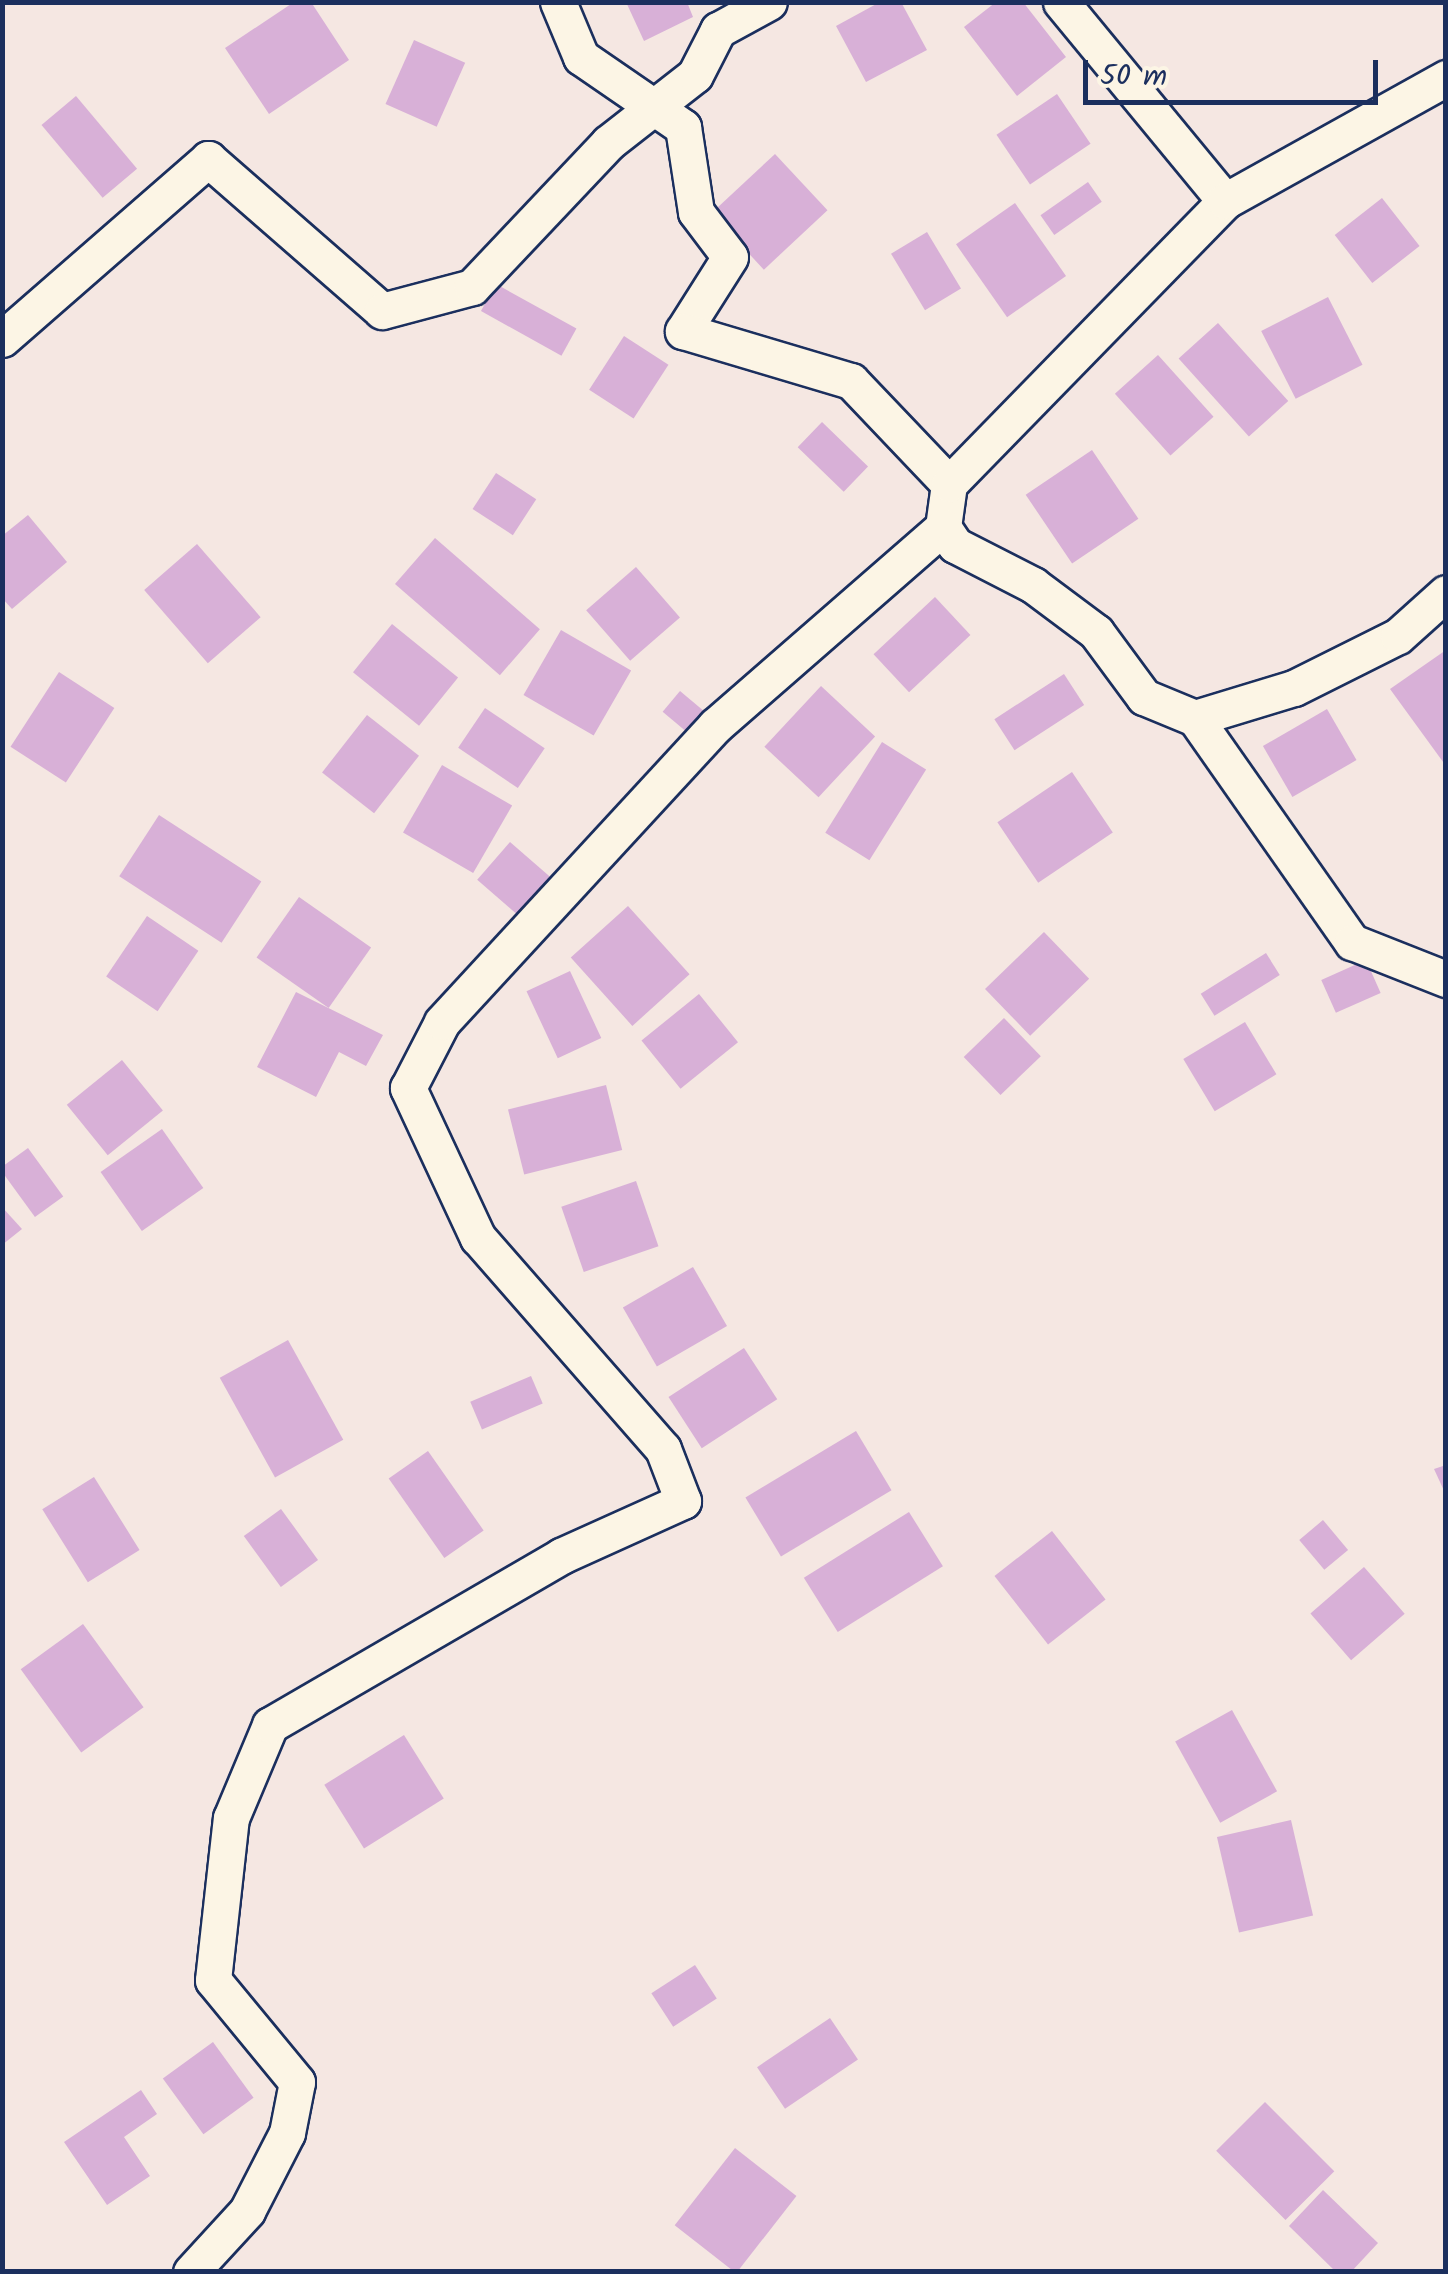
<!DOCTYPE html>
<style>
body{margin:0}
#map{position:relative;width:1448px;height:2274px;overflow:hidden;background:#f5e7e2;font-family:Kalam,sans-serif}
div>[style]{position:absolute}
.building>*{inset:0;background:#d8b0d7;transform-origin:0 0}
.roads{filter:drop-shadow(2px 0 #1b2f5e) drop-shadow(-2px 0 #1b2f5e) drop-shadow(0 2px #1b2f5e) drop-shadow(0 -2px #1b2f5e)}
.minor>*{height:35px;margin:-17.5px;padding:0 17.5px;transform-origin:17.5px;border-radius:17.5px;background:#fcf5e5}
span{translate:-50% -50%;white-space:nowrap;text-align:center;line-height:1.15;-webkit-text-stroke:10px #fcf5e5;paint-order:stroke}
.frame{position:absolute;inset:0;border:5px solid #1b2f5e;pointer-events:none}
.scale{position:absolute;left:1083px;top:60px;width:295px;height:45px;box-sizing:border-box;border:5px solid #1b2f5e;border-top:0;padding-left:12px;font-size:30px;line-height:35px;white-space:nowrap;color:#1b2f5e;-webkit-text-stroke:8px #fcf5e5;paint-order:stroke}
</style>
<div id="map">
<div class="building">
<i style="clip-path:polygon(294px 2px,311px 2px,349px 60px,269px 114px,225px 48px)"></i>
<i style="clip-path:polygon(626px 2px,687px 2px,693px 17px,644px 41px)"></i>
<i style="clip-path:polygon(880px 2px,901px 2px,927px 50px,866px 82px,836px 26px)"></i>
<i style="clip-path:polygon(996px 2px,1023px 2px,1066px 57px,1017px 96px,964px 27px)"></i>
<i style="left:414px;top:40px;width:56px;height:70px;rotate:24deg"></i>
<i style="left:1057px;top:94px;width:60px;height:73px;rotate:56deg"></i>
<i style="left:76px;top:96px;width:95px;height:45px;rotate:50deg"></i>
<i style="left:775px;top:154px;width:77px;height:87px;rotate:47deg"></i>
<i style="left:1088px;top:182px;width:24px;height:58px;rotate:55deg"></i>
<i style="left:1382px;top:198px;width:61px;height:60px;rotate:52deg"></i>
<i style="left:1015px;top:203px;width:89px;height:72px;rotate:55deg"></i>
<i style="left:927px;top:232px;width:66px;height:42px;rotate:59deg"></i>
<i style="left:496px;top:284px;width:92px;height:31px;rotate:29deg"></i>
<i style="left:1328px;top:297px;width:76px;height:75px;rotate:63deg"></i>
<i style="left:1218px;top:323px;width:105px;height:53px;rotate:48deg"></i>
<i style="left:624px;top:336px;width:53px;height:64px;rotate:33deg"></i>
<i style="left:1158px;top:355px;width:83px;height:58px;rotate:48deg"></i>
<i style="left:822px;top:422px;width:64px;height:35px;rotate:44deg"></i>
<i style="left:1092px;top:450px;width:83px;height:80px;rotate:56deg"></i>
<i style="left:496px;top:473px;width:48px;height:43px;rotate:33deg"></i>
<i style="clip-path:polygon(28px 515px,67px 562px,12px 609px,2px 598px,2px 536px)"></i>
<i style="left:435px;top:538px;width:139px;height:61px;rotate:41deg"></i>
<i style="left:197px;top:544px;width:97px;height:70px;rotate:49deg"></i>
<i style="left:636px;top:567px;width:67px;height:66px;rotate:49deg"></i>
<i style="left:935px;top:597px;width:52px;height:84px;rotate:47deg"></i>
<i style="left:392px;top:624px;width:85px;height:62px;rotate:39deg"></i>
<i style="left:561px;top:630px;width:81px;height:75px;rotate:30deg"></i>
<i style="clip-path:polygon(1446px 650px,1446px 766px,1390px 689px)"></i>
<i style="left:59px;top:672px;width:66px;height:89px;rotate:33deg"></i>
<i style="left:1064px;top:674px;width:37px;height:83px;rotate:57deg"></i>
<i style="left:821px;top:686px;width:74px;height:83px;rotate:43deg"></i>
<i style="left:680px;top:691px;width:35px;height:27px;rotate:40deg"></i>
<i style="left:485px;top:708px;width:72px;height:48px;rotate:34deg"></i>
<i style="left:1327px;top:709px;width:59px;height:74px;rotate:60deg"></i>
<i style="left:367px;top:715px;width:66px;height:73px;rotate:38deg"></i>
<i style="left:882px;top:742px;width:52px;height:107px;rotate:32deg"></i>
<i style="left:442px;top:765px;width:81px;height:78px;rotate:30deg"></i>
<i style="left:1072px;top:772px;width:73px;height:90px;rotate:56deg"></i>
<i style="left:159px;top:815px;width:122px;height:73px;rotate:33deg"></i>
<i style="left:510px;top:842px;width:66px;height:50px;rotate:41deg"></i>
<i style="left:299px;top:897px;width:88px;height:74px;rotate:35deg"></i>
<i style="left:628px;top:906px;width:92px;height:77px;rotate:48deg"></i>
<i style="left:147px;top:916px;width:62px;height:73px;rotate:34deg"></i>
<i style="left:1044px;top:932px;width:65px;height:82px;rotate:46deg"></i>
<i style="left:1266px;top:953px;width:26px;height:77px;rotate:58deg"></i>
<i style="left:1366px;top:960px;width:36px;height:49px;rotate:66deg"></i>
<i style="left:570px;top:971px;width:74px;height:48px;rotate:65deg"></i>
<i style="clip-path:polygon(296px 992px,383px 1035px,366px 1066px,339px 1052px,316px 1097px,257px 1067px)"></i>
<i style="left:699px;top:994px;width:62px;height:74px;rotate:51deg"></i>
<i style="left:1004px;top:1018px;width:53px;height:56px;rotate:46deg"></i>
<i style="left:1245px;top:1022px;width:61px;height:72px;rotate:59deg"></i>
<i style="left:122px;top:1060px;width:65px;height:71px;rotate:51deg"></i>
<i style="left:606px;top:1085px;width:67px;height:101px;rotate:76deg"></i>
<i style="left:162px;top:1129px;width:72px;height:75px;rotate:55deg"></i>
<i style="left:28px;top:1148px;width:60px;height:35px;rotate:54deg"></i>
<i style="left:636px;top:1181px;width:69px;height:79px;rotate:71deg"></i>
<i style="clip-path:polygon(2px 1207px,22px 1229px,2px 1245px)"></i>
<i style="left:693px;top:1267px;width:68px;height:81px;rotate:60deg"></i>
<i style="left:288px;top:1340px;width:114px;height:78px;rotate:61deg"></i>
<i style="left:744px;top:1348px;width:61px;height:90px;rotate:57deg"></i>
<i style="left:531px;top:1376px;width:30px;height:66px;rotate:67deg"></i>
<i style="left:856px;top:1431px;width:69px;height:129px;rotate:59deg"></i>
<i style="left:428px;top:1451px;width:97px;height:48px;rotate:55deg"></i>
<i style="clip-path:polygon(1446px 1465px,1446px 1495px,1434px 1469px)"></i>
<i style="left:94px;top:1477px;width:86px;height:61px;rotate:58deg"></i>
<i style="left:281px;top:1509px;width:63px;height:46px;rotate:54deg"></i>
<i style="left:909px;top:1512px;width:64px;height:124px;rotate:58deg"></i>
<i style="left:1323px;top:1520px;width:39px;height:31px;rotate:50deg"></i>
<i style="left:1052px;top:1531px;width:87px;height:73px;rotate:52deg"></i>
<i style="left:1364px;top:1567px;width:62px;height:71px;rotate:49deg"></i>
<i style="left:83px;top:1624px;width:103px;height:77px;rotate:54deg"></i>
<i style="left:1232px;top:1710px;width:93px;height:65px;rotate:61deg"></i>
<i style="left:404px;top:1735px;width:75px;height:94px;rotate:58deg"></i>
<i style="left:1291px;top:1820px;width:98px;height:76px;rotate:77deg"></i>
<i style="left:695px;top:1965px;width:40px;height:52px;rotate:57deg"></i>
<i style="left:830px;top:2018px;width:50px;height:88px;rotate:56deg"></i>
<i style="left:213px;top:2042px;width:69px;height:62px;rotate:54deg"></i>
<i style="clip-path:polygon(141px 2090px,157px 2114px,124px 2137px,150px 2176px,107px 2205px,64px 2142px)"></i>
<i style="left:1265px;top:2102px;width:98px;height:69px;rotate:45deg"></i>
<i style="left:735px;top:2148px;width:78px;height:98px;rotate:38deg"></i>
<i style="clip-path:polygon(1323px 2190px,1378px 2243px,1351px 2272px,1336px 2272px,1289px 2226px)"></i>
</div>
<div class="roads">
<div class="minor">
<i style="left:558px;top:2px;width:60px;rotate:67.3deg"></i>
<i style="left:581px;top:57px;width:124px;rotate:34.5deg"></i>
<i style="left:683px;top:127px;width:86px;rotate:81.3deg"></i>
<i style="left:696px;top:212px;width:56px;rotate:52.9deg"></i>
<i style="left:730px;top:257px;width:88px;rotate:122.4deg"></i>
<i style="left:683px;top:331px;width:175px;rotate:16.6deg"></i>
<i style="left:851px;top:381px;width:142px;rotate:46.4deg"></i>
<i style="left:949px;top:484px;width:43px;rotate:97.9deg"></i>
<i style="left:1061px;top:2px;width:258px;rotate:50.5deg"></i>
<i style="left:2px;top:339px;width:274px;rotate:-41.1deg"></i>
<i style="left:208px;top:159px;width:231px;rotate:41.1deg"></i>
<i style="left:382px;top:311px;width:93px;rotate:-14.9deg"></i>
<i style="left:472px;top:287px;width:198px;rotate:-46.6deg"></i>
<i style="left:608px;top:143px;width:110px;rotate:-38deg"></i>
<i style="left:695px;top:75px;width:51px;rotate:-62.9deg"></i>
<i style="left:718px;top:30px;width:58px;rotate:-28.8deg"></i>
<i style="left:949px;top:484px;width:395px;rotate:-45.7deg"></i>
<i style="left:1225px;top:201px;width:253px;rotate:-29.1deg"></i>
<i style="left:1195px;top:718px;width:274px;rotate:55deg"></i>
<i style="left:1352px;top:942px;width:101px;rotate:21.5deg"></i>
<i style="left:191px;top:2272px;width:83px;rotate:-47.4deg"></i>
<i style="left:247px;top:2211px;width:88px;rotate:-62.9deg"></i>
<i style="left:287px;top:2133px;width:52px;rotate:-78.9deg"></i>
<i style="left:297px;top:2082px;width:132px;rotate:-129.5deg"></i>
<i style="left:213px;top:1980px;width:163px;rotate:-83.7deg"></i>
<i style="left:231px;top:1818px;width:101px;rotate:-67.2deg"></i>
<i style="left:270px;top:1725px;width:337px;rotate:-30.1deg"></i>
<i style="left:561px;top:1556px;width:134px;rotate:-24.3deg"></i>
<i style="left:683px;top:1501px;width:56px;rotate:-111deg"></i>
<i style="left:663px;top:1449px;width:281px;rotate:-131.2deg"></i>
<i style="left:478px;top:1238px;width:166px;rotate:-115deg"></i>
<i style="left:408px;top:1088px;width:74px;rotate:-62.7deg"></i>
<i style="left:442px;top:1022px;width:403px;rotate:-47.3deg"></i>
<i style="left:715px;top:726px;width:303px;rotate:-41.1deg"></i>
<i style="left:943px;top:527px;width:22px;rotate:56deg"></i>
<i style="left:955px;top:545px;width:88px;rotate:27.1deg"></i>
<i style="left:1033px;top:585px;width:79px;rotate:36.7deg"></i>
<i style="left:1096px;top:632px;width:81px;rotate:53.6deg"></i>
<i style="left:1144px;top:697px;width:55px;rotate:22.4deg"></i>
<i style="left:1195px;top:718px;width:103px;rotate:-16.9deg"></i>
<i style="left:1294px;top:688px;width:116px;rotate:-26.6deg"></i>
<i style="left:1398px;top:636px;width:64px;rotate:-41.9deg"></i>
</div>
</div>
<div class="frame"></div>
<div class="scale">50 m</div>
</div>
